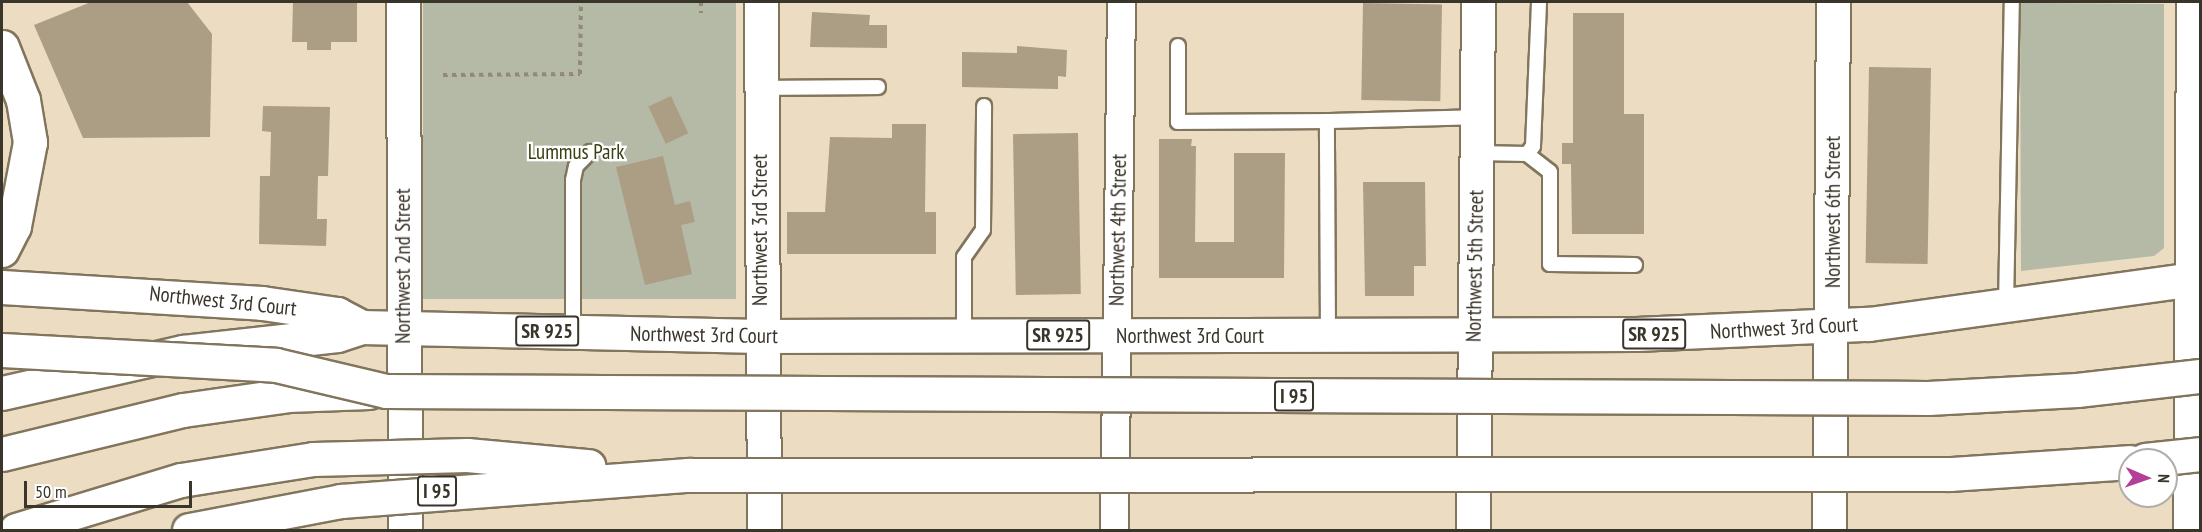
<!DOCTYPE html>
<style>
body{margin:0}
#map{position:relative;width:2202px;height:532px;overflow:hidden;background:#ebdcc2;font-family:"PT Sans Narrow",sans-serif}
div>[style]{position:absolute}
.green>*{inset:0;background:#b5baa7;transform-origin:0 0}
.building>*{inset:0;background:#ab9e85;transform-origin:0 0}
.path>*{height:4px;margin-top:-2px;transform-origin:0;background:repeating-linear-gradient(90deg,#938976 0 4.5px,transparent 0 9px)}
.roads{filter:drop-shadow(2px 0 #82755d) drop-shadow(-2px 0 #82755d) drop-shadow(0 2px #82755d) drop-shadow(0 -2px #82755d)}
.service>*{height:14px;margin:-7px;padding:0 7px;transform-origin:7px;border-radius:7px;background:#fff}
.minor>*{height:27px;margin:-13.5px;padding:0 13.5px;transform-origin:13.5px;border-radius:13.5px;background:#fff}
.tertiary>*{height:33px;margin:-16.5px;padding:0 16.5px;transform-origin:16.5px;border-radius:16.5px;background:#fff}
.secondary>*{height:33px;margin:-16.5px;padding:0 16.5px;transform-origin:16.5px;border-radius:16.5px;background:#fff}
.primary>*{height:33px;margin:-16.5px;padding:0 16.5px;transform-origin:16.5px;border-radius:16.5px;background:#fff}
.motorway>*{height:33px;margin:-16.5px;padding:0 16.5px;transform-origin:16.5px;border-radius:16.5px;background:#fff}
.bridges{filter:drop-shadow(2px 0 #82755d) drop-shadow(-2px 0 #82755d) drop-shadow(0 2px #82755d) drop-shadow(0 -2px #82755d)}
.motorway-bridge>*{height:33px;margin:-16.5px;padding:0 16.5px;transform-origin:16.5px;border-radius:16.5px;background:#fff}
span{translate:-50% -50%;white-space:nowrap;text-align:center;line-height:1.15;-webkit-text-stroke:4.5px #fff;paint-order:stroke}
.shield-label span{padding:2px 4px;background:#fff;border:2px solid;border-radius:4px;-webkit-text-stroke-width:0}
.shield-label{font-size:20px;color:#3a352a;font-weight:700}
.park-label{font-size:21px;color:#394110}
.street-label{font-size:21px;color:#3a352a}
.frame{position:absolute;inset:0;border:3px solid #3a352a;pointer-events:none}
.north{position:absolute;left:2118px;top:448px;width:60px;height:60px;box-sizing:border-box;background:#fff;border:2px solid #b0aeaa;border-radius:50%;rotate:92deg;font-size:16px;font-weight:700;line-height:24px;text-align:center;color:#3a352a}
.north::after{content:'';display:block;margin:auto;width:21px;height:27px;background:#b33f98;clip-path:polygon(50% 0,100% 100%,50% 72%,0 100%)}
.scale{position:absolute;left:24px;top:481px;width:168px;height:27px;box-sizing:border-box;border:3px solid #3a352a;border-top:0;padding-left:8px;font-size:18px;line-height:21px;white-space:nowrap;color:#3a352a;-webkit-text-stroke:4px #fff;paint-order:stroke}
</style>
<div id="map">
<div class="green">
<i style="left:423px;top:2px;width:313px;height:297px"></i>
<i style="clip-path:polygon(2020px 3px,2164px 4px,2164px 248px,2154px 256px,2021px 271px)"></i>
</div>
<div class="building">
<i style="clip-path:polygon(91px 2px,187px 2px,212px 34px,210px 137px,83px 138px,34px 25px)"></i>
<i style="clip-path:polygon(293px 2px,357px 2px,357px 42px,331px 42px,331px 50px,307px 50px,307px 42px,292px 42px)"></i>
<i style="left:1363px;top:3px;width:79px;height:97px;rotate:1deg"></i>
<i style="clip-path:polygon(812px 12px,870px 15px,869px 25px,887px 25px,887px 48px,810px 47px)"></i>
<i style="clip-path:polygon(1573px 13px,1624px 13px,1624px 114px,1644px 114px,1644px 234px,1572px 234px,1571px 164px,1562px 164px,1562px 143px,1573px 143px)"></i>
<i style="clip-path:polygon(1017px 46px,1067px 50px,1066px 77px,1058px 76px,1058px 89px,962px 87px,962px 52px,1017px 53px)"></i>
<i style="left:1869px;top:67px;width:62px;height:196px;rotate:1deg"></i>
<i style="left:671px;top:96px;width:41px;height:25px;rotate:65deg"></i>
<i style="clip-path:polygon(263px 106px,330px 107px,328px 176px,318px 176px,317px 219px,327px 219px,326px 246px,259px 244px,260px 176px,270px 176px,271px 132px,262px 131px)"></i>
<i style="clip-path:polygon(892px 124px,926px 124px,925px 212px,936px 212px,936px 254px,787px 254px,787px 212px,825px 212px,830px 137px,892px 138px)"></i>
<i style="left:1078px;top:133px;width:161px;height:65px;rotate:89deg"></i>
<i style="clip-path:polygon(1159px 139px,1192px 139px,1191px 146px,1196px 146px,1195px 242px,1234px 242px,1234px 153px,1285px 153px,1284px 278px,1159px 278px)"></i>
<i style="clip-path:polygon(663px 156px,675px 205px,690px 201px,695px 222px,681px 225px,692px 274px,645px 285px,616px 167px)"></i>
<i style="clip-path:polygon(1363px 182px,1425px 182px,1426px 266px,1414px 266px,1414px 296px,1365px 296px)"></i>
</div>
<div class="path">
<i style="left:701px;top:2px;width:11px;rotate:90deg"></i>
<i style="left:443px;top:75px;width:137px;rotate:-0.4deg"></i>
<i style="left:580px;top:74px;width:72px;rotate:-89.2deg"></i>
</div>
<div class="roads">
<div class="service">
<i style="left:1178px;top:46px;width:76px;rotate:90deg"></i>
<i style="left:1178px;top:122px;width:149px;rotate:-0.4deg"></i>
<i style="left:760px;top:88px;width:118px;rotate:-0.5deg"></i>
<i style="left:1477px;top:153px;width:50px;rotate:1.1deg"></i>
<i style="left:1527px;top:154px;width:29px;rotate:38deg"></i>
<i style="left:1550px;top:172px;width:92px;rotate:90deg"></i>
<i style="left:1550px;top:264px;width:85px;rotate:0.7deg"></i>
<i style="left:1527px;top:154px;width:10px;rotate:-53deg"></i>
<i style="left:1533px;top:146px;width:144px;rotate:-87.6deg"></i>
<i style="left:2006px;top:305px;width:303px;rotate:-88.9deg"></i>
<i style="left:573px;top:332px;width:152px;rotate:-90deg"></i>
<i style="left:573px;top:180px;width:14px;rotate:-78deg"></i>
<i style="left:576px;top:166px;width:20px;rotate:-45deg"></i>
<i style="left:964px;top:335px;width:78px;rotate:-90deg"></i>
<i style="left:964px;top:257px;width:33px;rotate:-55deg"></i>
<i style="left:983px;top:230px;width:124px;rotate:-89.5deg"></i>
<i style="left:1328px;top:335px;width:214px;rotate:-90.3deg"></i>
<i style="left:1327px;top:121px;width:150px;rotate:-1.5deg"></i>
</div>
<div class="minor">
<i style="left:1114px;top:530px;width:528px;rotate:-89.24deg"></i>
<i style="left:2187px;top:530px;width:528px;rotate:-89.67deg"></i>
</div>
<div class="tertiary">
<i style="left:403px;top:2px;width:528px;rotate:89.78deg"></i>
<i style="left:761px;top:2px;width:528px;rotate:89.67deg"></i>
</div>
<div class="secondary">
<i style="left:2px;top:47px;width:57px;rotate:68.4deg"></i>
<i style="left:23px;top:100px;width:43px;rotate:80.5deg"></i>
<i style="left:30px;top:142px;width:86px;rotate:100.8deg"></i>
<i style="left:14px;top:226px;width:27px;rotate:117deg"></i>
<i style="left:2px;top:287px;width:260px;rotate:3.5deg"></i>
<i style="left:262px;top:303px;width:76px;rotate:8.3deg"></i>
<i style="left:337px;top:314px;width:27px;rotate:28deg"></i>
</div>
<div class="primary">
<i style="left:361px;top:327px;width:399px;rotate:1.3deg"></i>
<i style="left:760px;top:336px;width:876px;rotate:-0.13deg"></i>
<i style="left:1636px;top:334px;width:233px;rotate:-2.5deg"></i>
<i style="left:1869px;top:324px;width:334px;rotate:-7.9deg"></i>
<i style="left:1473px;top:530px;width:528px;rotate:-89.46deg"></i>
<i style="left:1829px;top:530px;width:528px;rotate:-89.57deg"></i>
</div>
<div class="motorway">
<i style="left:2px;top:393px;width:186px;rotate:-12.8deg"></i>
<i style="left:183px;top:352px;width:155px;rotate:-6.3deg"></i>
<i style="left:337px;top:335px;width:25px;rotate:-18deg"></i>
<i style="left:2px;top:454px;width:186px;rotate:-13.7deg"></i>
<i style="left:183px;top:410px;width:106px;rotate:-8.1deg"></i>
<i style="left:288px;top:395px;width:81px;rotate:-2.1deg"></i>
</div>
</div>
<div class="bridges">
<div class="motorway-bridge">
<i style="left:2px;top:350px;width:274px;rotate:3.1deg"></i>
<i style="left:276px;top:365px;width:113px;rotate:13.3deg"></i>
<i style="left:386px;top:391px;width:1542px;rotate:0.26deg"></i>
<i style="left:1928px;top:398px;width:149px;rotate:-3.1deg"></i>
<i style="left:2077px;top:390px;width:124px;rotate:-6.5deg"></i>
<i style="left:2145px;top:460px;width:55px;rotate:-6.2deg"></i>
<i style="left:16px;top:530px;width:172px;rotate:-16.9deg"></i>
<i style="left:181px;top:480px;width:134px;rotate:-9deg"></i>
<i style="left:313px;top:459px;width:154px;rotate:-1.5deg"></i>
<i style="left:467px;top:455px;width:122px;rotate:5.2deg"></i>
<i style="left:189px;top:530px;width:155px;rotate:-10.8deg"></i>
<i style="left:341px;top:501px;width:348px;rotate:-4.3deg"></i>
<i style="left:688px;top:475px;width:1262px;rotate:-0.05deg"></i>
<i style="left:1950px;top:474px;width:180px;rotate:-3.8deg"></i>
</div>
</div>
<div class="shield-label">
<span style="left:547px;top:331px">SR 925</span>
<span style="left:1654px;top:334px">SR 925</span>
<span style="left:1058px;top:335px">SR 925</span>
<span style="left:1294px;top:396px">I 95</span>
<span style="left:437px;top:491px">I 95</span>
</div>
<div class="park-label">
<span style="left:576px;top:152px">Lummus Park</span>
</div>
<div class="street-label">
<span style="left:1833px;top:212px;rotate:-90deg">Northwest 6th Street</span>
<span style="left:760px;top:230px;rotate:-90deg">Northwest 3rd Street</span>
<span style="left:1118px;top:230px;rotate:-89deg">Northwest 4th Street</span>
<span style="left:403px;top:266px;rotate:-90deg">Northwest 2nd Street</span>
<span style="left:1475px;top:266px;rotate:-89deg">Northwest 5th Street</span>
<span style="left:223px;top:301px;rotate:6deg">Northwest 3rd Court</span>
<span style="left:1784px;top:328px;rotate:-3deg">Northwest 3rd Court</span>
<span style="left:704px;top:335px;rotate:1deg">Northwest 3rd Court</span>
<span style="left:1190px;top:336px">Northwest 3rd Court</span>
</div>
<div class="frame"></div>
<div class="north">N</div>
<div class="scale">50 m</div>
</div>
